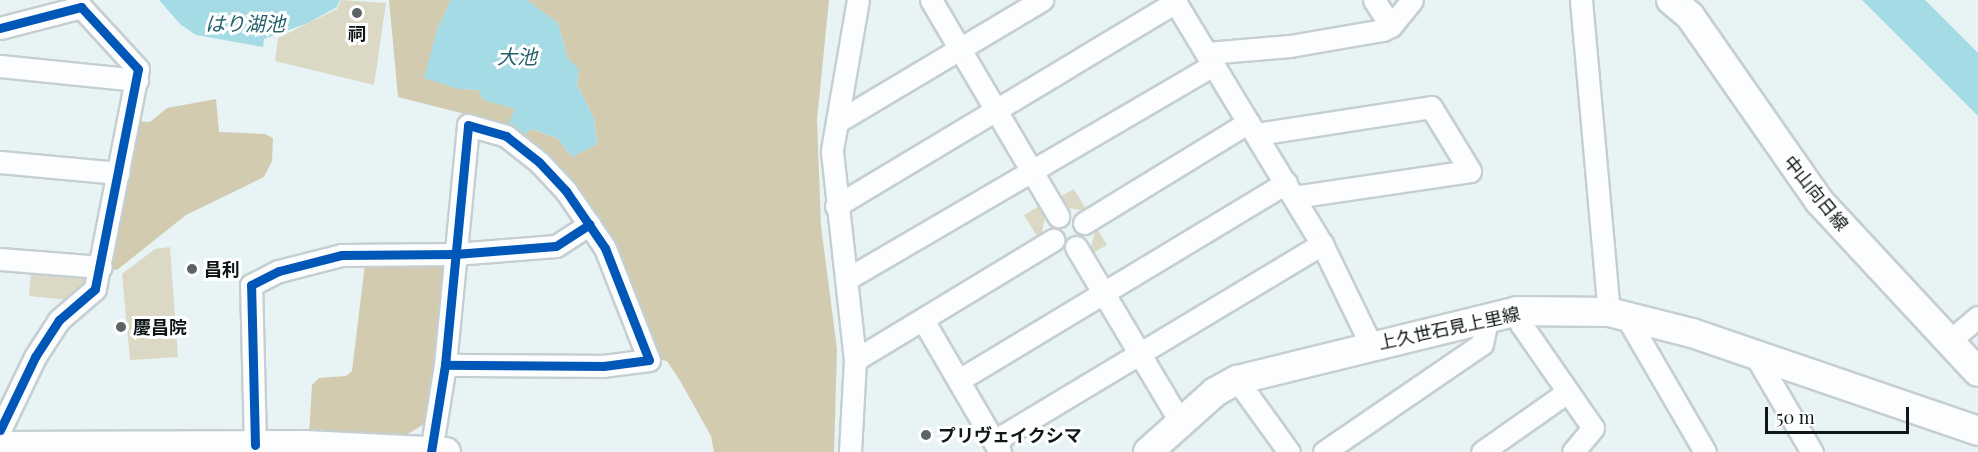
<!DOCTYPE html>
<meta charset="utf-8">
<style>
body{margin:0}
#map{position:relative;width:1978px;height:452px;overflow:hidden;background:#e8f3f5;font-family:"Playfair Display","Noto Sans JP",serif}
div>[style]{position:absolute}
.green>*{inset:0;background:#dbd8c5}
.forest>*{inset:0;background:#d3cbaf}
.water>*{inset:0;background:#a4dbe4}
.roads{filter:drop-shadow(2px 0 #c6cfd0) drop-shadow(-2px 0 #c6cfd0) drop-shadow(0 2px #c6cfd0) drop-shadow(0 -2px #c6cfd0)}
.street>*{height:21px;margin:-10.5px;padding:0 10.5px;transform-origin:10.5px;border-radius:10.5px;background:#fcfdfe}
.secondary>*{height:28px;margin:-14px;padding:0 14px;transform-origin:14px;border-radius:14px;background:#fcfdfe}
.cycleway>*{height:9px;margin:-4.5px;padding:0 4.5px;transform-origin:4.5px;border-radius:4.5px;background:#0057b8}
.dots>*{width:16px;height:16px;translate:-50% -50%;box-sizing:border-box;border:3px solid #fff;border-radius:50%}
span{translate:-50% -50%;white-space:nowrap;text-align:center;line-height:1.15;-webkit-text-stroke:6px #fff;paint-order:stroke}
.poi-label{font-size:18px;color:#101718;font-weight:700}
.left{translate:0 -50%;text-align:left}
.street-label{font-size:18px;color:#101718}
.water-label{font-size:20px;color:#24616a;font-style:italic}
.scale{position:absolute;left:1765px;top:407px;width:144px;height:27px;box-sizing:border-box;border:3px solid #101718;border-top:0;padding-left:8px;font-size:18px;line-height:21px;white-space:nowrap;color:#101718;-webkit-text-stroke:4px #fff;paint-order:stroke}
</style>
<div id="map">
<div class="green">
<i style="clip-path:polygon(341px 0,386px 3px,374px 85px,275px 61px,278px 38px,337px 9px)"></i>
<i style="clip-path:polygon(1074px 189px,1087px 211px,1062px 207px,1056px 199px)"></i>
<i style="clip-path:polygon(1041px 205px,1046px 213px,1040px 241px,1024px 215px)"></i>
<i style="clip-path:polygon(1096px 227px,1107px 245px,1089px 255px)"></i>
<i style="clip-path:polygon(170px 247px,178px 357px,130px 360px,122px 274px,155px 249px)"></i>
<i style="clip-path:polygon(31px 274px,85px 278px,89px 287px,69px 300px,29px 296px)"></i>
</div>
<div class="forest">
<i style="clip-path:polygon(389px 0,451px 0,437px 30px,459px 89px,479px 90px,483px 100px,516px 109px,508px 125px,398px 97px)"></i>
<i style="clip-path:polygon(527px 0,829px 0,817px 120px,821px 226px,837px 349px,834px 452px,714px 452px,711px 436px,679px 379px,667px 361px,658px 359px,607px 240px,519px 138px,531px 129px,557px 138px,572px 157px,597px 144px,594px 119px,577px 84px,579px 70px,568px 59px,558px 23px)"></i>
<i style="clip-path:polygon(216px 99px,219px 132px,265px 134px,273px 138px,272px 161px,264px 177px,186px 215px,117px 270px,107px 268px,134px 121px,150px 122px,167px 108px)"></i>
<i style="clip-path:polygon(447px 263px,438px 360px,426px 423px,406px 435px,309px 434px,312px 385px,319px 378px,346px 376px,352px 371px,365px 264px)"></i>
</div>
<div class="water">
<i style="clip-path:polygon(159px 0,340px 0,337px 7px,308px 23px,264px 39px,263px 47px,196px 35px,180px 24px)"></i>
<i style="clip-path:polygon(451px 0,527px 0,558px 23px,568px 59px,579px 69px,577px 84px,594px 119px,597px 144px,572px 157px,557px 138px,532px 129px,519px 138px,508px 125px,515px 109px,483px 100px,479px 90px,459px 89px,424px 78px,437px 30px)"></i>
<i style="clip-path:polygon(1862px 0,1925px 0,1978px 53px,1978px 116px)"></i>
</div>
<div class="roads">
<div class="street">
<i style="left:931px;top:0;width:251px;rotate:59.5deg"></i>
<i style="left:1174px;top:0;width:285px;rotate:58.8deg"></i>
<i style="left:1322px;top:244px;width:112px;rotate:64.1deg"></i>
<i style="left:1374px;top:0;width:31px;rotate:57deg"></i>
<i style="left:1581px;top:0;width:313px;rotate:84.9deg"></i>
<i style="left:0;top:28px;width:84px;rotate:-14.5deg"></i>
<i style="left:81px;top:7px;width:84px;rotate:47.4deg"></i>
<i style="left:138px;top:69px;width:224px;rotate:101.1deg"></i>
<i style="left:95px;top:289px;width:48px;rotate:139.3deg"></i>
<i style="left:59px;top:320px;width:44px;rotate:123deg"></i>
<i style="left:35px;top:357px;width:81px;rotate:115.6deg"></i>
<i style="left:1207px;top:53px;width:83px;rotate:-4.8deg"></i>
<i style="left:1290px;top:46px;width:94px;rotate:-9.8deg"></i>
<i style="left:1383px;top:30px;width:9px;rotate:-27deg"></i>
<i style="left:1391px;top:26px;width:33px;rotate:-51deg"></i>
<i style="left:0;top:66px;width:138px;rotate:5.8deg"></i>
<i style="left:837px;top:122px;width:239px;rotate:-30.8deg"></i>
<i style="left:1257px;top:134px;width:176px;rotate:-8.8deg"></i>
<i style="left:1431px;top:107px;width:75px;rotate:58.6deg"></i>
<i style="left:1470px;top:171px;width:178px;rotate:171.6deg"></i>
<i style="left:0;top:162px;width:119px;rotate:5.3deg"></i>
<i style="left:836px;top:206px;width:397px;rotate:-31deg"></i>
<i style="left:1084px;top:223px;width:193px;rotate:-31.5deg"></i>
<i style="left:1076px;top:247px;width:205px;rotate:59.2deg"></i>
<i style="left:0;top:259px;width:101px;rotate:4.5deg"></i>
<i style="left:847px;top:279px;width:424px;rotate:-30.3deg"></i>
<i style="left:1517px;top:311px;width:14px;rotate:73deg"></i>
<i style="left:1521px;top:324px;width:126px;rotate:55.3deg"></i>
<i style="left:1593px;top:428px;width:31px;rotate:130deg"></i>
<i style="left:1626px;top:316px;width:157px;rotate:59.8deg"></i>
<i style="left:923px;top:320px;width:153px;rotate:59.7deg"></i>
<i style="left:1948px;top:342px;width:39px;rotate:-40deg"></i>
<i style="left:1755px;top:355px;width:113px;rotate:59.6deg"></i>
<i style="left:855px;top:360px;width:232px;rotate:-31.2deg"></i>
<i style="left:959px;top:380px;width:382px;rotate:-31.1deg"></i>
<i style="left:1237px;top:380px;width:89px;rotate:54.2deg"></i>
<i style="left:994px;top:441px;width:383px;rotate:-31deg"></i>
<i style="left:255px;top:445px;width:160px;rotate:-91.4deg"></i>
<i style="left:251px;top:285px;width:31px;rotate:-27deg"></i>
<i style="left:279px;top:271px;width:65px;rotate:-14.3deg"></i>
<i style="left:342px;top:255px;width:113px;rotate:-0.5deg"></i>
<i style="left:455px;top:254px;width:101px;rotate:-4.5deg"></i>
<i style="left:556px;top:246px;width:40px;rotate:-32.9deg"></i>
<i style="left:431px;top:452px;width:88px;rotate:-80.9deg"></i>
<i style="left:445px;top:365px;width:241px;rotate:-84.5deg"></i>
<i style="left:468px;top:125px;width:40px;rotate:16deg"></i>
<i style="left:506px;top:136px;width:42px;rotate:38.2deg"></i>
<i style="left:539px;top:162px;width:40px;rotate:47deg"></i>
<i style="left:566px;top:191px;width:69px;rotate:55.6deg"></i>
<i style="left:605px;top:248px;width:120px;rotate:68.6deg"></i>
<i style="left:649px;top:360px;width:46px;rotate:172.6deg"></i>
<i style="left:603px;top:366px;width:158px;rotate:-179.6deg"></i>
<i style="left:850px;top:452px;width:92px;rotate:-86.9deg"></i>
<i style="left:855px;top:360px;width:211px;rotate:-96.3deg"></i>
<i style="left:832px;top:150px;width:152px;rotate:-80.2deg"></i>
<i style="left:1324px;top:452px;width:191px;rotate:-34.4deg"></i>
<i style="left:1482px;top:344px;width:29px;rotate:-78deg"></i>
<i style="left:1482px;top:452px;width:103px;rotate:-35.1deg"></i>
</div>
<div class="secondary">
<i style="left:1671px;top:0;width:25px;rotate:40deg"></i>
<i style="left:1690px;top:16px;width:226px;rotate:55.1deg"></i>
<i style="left:1819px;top:201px;width:233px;rotate:47.1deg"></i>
<i style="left:0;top:446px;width:305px;rotate:-0.2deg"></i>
<i style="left:305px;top:445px;width:141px;rotate:2.8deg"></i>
<i style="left:1148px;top:452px;width:90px;rotate:-41.8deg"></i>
<i style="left:1215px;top:392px;width:25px;rotate:-29deg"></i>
<i style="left:1237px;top:380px;width:288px;rotate:-13.8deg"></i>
<i style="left:1517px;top:311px;width:92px;rotate:0.6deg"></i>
<i style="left:1609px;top:312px;width:86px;rotate:14.2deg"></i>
<i style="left:1692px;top:333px;width:302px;rotate:18.9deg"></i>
</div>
</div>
<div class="cycleway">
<i style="left:0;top:28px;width:84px;rotate:-14.5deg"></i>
<i style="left:81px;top:7px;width:84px;rotate:47.4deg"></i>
<i style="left:138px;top:69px;width:224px;rotate:101.1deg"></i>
<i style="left:95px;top:289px;width:48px;rotate:139.3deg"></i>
<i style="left:59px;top:320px;width:44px;rotate:123deg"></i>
<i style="left:35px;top:357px;width:81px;rotate:115.6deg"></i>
<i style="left:255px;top:445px;width:160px;rotate:-91.4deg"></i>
<i style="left:251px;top:285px;width:31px;rotate:-27deg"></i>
<i style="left:279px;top:271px;width:65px;rotate:-14.3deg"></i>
<i style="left:342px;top:255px;width:113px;rotate:-0.5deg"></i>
<i style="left:455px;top:254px;width:101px;rotate:-4.5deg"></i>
<i style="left:556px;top:246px;width:40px;rotate:-32.9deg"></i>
<i style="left:431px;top:452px;width:88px;rotate:-80.9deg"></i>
<i style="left:445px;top:365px;width:241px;rotate:-84.5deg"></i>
<i style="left:468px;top:125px;width:40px;rotate:16deg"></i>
<i style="left:506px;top:136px;width:42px;rotate:38.2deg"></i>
<i style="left:539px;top:162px;width:40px;rotate:47deg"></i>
<i style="left:566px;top:191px;width:69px;rotate:55.6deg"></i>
<i style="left:605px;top:248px;width:120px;rotate:68.6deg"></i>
<i style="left:649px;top:360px;width:46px;rotate:172.6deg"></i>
<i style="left:603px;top:366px;width:158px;rotate:-179.6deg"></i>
</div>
<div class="dots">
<i style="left:357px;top:13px;background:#5c6465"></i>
<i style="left:192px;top:269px;background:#5c6465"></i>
<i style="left:121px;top:327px;background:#5c6465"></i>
<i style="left:926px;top:435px;background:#5c6465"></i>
</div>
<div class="poi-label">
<span style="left:357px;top:33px">祠</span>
<span class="left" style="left:204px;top:269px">昌利</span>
<span class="left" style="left:133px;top:327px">慶昌院</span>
<span class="left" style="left:938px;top:435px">プリヴェイクシマ</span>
</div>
<div class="street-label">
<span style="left:1816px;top:193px;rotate:51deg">中山向日線</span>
<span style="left:1449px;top:328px;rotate:-12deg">上久世石見上里線</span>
</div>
<div class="water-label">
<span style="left:245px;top:22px">はり湖池</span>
<span style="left:517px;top:55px">大池</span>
</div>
<div class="scale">50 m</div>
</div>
